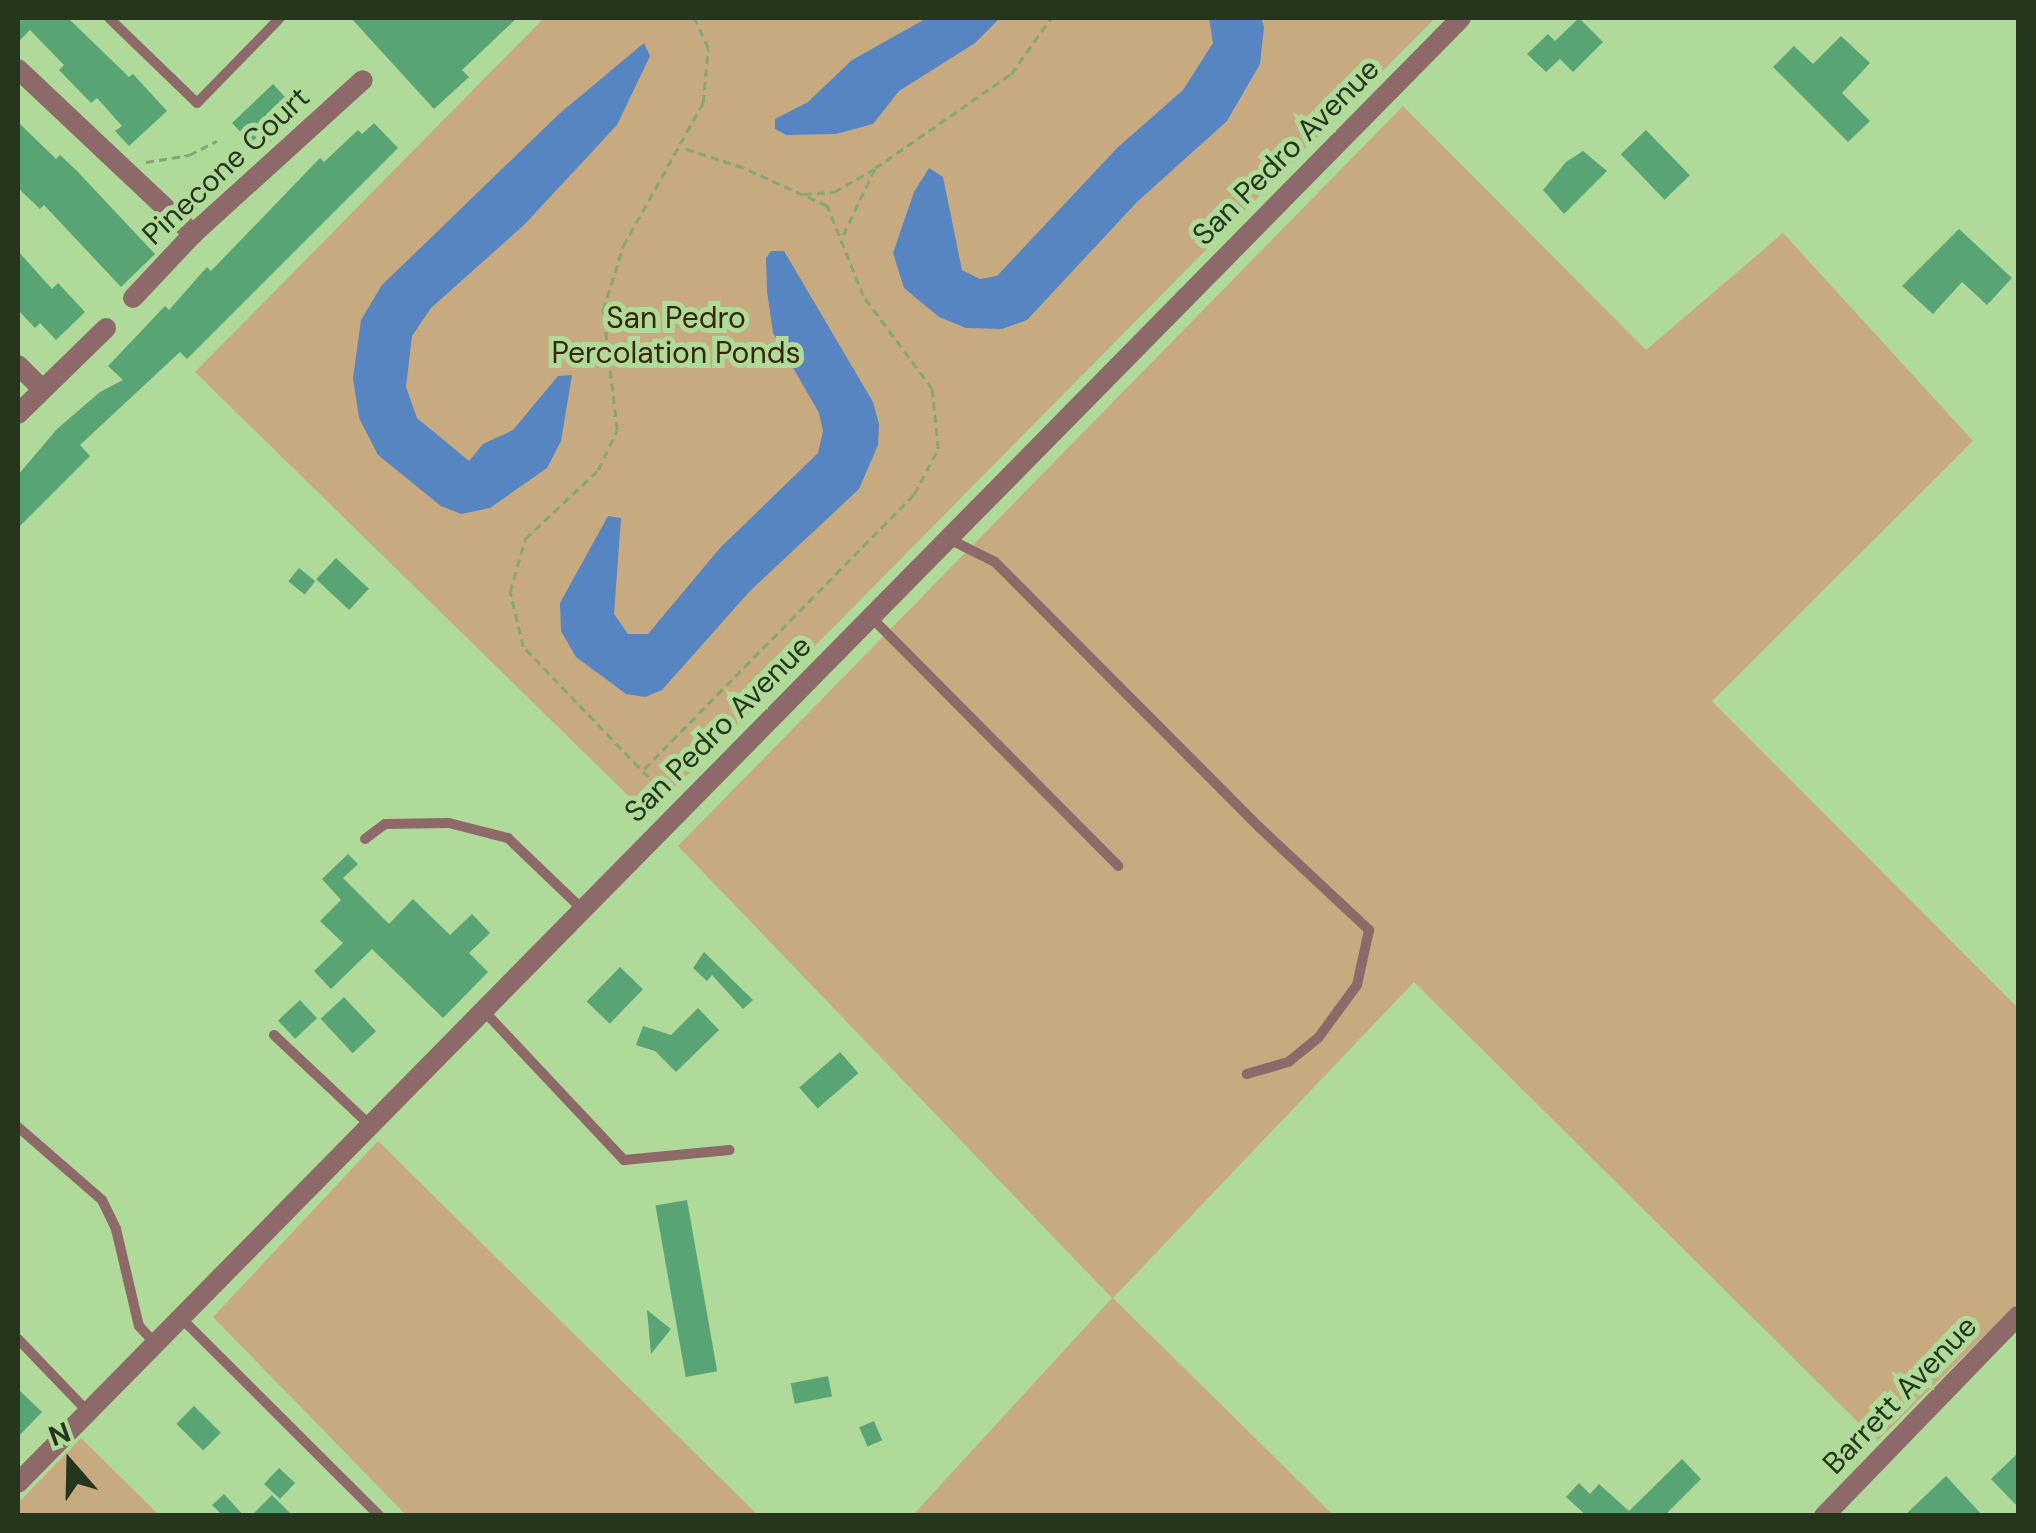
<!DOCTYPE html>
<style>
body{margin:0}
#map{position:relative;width:2036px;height:1533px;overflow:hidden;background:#b0da99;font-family:"DM Sans",sans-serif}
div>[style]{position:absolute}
.green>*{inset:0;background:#c8aa81}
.water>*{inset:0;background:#5785c1}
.building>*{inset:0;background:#59a475;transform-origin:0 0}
.path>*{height:2.5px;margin-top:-1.25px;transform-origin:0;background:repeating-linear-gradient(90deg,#85a772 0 8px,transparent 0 13px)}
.service>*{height:10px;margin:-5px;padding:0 5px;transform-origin:5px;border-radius:5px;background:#8d696a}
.minor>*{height:20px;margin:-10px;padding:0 10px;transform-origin:10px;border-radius:10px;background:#8d696a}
span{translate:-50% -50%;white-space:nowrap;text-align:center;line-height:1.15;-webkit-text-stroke:10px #b0da99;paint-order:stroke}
.street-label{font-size:30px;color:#26361c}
.park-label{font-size:30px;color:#382505}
.frame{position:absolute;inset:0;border:20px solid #26361c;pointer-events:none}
.north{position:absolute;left:20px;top:1413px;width:100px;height:100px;-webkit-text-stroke:8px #b0da99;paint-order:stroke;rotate:340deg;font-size:28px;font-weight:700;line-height:40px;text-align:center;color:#26361c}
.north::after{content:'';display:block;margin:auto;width:35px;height:45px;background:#26361c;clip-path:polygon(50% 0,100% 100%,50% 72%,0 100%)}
</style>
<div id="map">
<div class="green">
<i style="clip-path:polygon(544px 18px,1435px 18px,648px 815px,195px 372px)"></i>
<i style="clip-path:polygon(1403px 106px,1646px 350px,1783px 233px,1973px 441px,1712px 701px,2018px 1008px,2018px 1303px,1877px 1441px,1414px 982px,1113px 1298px,1333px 1515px,913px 1515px,1112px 1298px,678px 846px)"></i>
<i style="clip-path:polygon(378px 1141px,758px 1515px,406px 1515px,213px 1317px)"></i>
<i style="clip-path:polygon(81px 1438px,159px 1515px,18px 1515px,18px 1503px)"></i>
</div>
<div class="water">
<i style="clip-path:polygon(927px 18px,1000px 18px,975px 43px,899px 91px,873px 124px,836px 134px,786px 135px,775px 129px,775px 119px,808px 102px,852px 60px)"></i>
<i style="clip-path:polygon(1209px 18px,1261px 18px,1264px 27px,1260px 64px,1227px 121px,1137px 202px,1027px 320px,1002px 329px,966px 328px,939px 317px,904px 288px,893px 253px,914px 192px,929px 168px,943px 177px,962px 270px,980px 279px,997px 276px,1117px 148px,1183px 90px,1213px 43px)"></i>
<i style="clip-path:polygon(644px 43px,650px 56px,617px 125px,524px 225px,431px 308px,412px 336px,406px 387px,417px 418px,469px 461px,483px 444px,513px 430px,558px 376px,572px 375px,561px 441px,547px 468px,490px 508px,461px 514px,441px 506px,378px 455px,359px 418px,353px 378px,361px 320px,382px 285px,559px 114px)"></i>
<i style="clip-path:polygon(771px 251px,784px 251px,873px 402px,879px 424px,878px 445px,859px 489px,750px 591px,662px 690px,645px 697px,626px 694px,576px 657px,561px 631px,560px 603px,608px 516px,621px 518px,614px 614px,628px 634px,648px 634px,720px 548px,818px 453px,823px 431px,819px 413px,773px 333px,767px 291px,766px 258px)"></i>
</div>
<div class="building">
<i style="clip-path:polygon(18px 18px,68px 18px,129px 77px,133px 74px,167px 111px,129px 146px,115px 131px,122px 126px,97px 98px,91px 103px,59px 70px,64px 65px,30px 30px,18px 42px)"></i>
<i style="clip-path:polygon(351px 18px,517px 18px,462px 70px,469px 77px,434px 109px)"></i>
<i style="clip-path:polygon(1579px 18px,1603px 42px,1573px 72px,1560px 59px,1546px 72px,1527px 54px,1548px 34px,1555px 41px)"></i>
<i style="clip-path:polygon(1841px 36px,1870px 63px,1842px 93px,1870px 121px,1848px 142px,1773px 67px,1794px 46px,1813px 64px)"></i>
<i style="clip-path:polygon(273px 84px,285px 97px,271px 110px,278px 118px,272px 124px,280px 133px,267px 145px,258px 136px,251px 143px,232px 123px)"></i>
<i style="clip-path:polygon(18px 122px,56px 159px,60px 155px,77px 171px,155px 254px,121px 287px,44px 205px,40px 209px,18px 188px)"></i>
<i style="clip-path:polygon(374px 123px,398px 148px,187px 359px,180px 352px,80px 445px,90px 456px,18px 528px,18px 475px,57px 429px,100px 392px,123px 380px,108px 366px,165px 306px,169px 310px,207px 267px,211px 271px,320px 158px,324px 162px,358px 130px,362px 134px)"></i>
<i style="left:1646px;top:130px;width:63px;height:35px;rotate:46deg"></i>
<i style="clip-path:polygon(1583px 151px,1607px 171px,1564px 214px,1543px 190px,1566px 162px)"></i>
<i style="clip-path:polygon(1959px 229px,2012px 278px,1987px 305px,1962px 282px,1933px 314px,1902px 286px)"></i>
<i style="clip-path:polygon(18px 251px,52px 289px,58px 283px,85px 312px,56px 340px,40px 323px,35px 328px,18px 310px)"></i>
<i style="left:336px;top:558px;width:45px;height:29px;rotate:43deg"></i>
<i style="left:299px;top:568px;width:21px;height:17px;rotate:39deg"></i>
<i style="clip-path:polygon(348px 854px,358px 864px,343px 878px,389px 924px,413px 899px,450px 935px,472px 914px,490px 933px,469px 953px,488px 972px,443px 1018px,372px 949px,331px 989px,314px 971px,343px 943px,320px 921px,341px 900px,322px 879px)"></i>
<i style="clip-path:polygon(704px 952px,753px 1000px,743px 1009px,712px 975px,707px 981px,693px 968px)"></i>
<i style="left:620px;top:967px;width:32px;height:48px;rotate:44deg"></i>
<i style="left:344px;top:997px;width:47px;height:32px;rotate:47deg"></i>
<i style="left:300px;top:1000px;width:25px;height:30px;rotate:47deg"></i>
<i style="clip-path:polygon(698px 1008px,719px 1030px,676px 1072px,655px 1051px,636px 1045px,643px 1026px,671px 1035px)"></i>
<i style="left:840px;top:1052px;width:28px;height:54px;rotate:49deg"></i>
<i style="left:687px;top:1200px;width:174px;height:32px;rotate:80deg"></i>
<i style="clip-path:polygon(647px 1310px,671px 1329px,651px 1354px)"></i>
<i style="left:828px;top:1376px;width:21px;height:38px;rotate:79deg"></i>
<i style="clip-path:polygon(18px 1389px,42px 1412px,18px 1437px)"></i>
<i style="left:194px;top:1406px;width:38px;height:25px;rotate:45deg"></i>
<i style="left:874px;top:1421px;width:21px;height:16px;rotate:67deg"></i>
<i style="clip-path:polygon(2018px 1453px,2018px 1507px,1991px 1479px)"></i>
<i style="clip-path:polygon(1682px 1459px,1701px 1479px,1664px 1516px,1587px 1516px,1566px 1497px,1579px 1483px,1590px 1494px,1599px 1484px,1629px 1511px)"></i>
<i style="left:279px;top:1468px;width:22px;height:22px;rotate:43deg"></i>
<i style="clip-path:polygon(1946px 1476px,1983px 1516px,1904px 1516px)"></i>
<i style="clip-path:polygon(224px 1494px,244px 1516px,223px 1516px,212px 1505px)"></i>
<i style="clip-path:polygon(272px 1495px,293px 1516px,251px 1516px)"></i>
</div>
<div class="path">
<i style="left:146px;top:162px;width:44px;rotate:-9.2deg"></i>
<i style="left:189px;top:155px;width:31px;rotate:-27deg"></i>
<i style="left:804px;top:194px;width:30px;rotate:-4deg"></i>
<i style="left:834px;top:192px;width:46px;rotate:-29.9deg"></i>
<i style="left:843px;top:235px;width:74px;rotate:-64.5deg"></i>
<i style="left:875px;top:168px;width:165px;rotate:-34.7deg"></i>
<i style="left:1011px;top:74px;width:69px;rotate:-54.5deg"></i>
<i style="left:644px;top:769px;width:385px;rotate:-45.5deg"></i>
<i style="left:914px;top:494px;width:51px;rotate:-61.9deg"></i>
<i style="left:938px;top:449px;width:60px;rotate:-95.7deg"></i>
<i style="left:932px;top:389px;width:116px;rotate:-126.6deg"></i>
<i style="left:863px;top:296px;width:97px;rotate:-111.8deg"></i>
<i style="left:827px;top:206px;width:92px;rotate:-155.7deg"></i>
<i style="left:743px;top:168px;width:64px;rotate:-161.8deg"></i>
<i style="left:666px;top:796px;width:207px;rotate:-133.8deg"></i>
<i style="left:523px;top:647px;width:57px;rotate:-103.3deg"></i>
<i style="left:510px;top:592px;width:55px;rotate:-74.2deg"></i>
<i style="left:525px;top:539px;width:100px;rotate:-43.4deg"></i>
<i style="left:598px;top:470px;width:44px;rotate:-64.6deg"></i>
<i style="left:617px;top:430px;width:121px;rotate:-96.7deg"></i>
<i style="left:603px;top:310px;width:67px;rotate:-72.6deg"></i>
<i style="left:623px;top:246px;width:164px;rotate:-60.8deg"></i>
<i style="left:703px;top:103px;width:55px;rotate:-84.8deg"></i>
<i style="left:708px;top:48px;width:33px;rotate:-115deg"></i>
</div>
<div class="service">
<i style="left:109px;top:18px;width:122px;rotate:44deg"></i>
<i style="left:197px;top:103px;width:119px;rotate:-45.7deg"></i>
<i style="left:949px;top:539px;width:51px;rotate:26.6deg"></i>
<i style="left:995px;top:562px;width:374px;rotate:45.1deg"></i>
<i style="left:1259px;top:827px;width:151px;rotate:43.1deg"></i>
<i style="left:1369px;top:930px;width:56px;rotate:102.3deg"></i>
<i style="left:1357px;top:985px;width:66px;rotate:126.3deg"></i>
<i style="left:1318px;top:1038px;width:38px;rotate:141deg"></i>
<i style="left:1288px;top:1062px;width:43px;rotate:163.7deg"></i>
<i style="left:871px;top:617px;width:351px;rotate:45.2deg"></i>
<i style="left:365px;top:839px;width:25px;rotate:-37deg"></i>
<i style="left:385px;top:824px;width:64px;rotate:-0.9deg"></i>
<i style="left:449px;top:823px;width:61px;rotate:14.3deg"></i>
<i style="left:508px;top:838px;width:101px;rotate:43.8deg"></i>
<i style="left:483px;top:1010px;width:206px;rotate:46.8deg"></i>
<i style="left:624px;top:1160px;width:106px;rotate:-5.4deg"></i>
<i style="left:274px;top:1035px;width:132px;rotate:43.2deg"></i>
<i style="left:18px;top:1127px;width:111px;rotate:41deg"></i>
<i style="left:102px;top:1200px;width:32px;rotate:64deg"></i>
<i style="left:116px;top:1229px;width:100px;rotate:76.7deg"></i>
<i style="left:139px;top:1326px;width:23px;rotate:47deg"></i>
<i style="left:181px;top:1318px;width:281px;rotate:44.9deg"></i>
<i style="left:18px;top:1339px;width:101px;rotate:46.2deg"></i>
</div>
<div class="minor">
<i style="left:18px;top:69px;width:241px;rotate:43.3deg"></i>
<i style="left:133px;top:298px;width:88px;rotate:-46.8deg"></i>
<i style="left:193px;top:234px;width:229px;rotate:-42.2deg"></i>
<i style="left:18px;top:365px;width:34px;rotate:45deg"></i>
<i style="left:18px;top:414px;width:123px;rotate:-44.3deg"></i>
<i style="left:18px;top:1483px;width:2056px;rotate:-45.43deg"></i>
<i style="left:1824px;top:1516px;width:279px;rotate:-45.9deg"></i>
</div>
<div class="street-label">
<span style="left:1286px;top:152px;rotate:-45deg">San Pedro Avenue</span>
<span style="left:226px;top:166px;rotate:-43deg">Pinecone Court</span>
<span style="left:718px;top:729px;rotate:-45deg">San Pedro Avenue</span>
<span style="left:1900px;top:1395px;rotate:-46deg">Barrett Avenue</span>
</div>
<div class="park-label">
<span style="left:676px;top:335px">San Pedro<br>Percolation Ponds</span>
</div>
<div class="frame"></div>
<div class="north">N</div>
</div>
